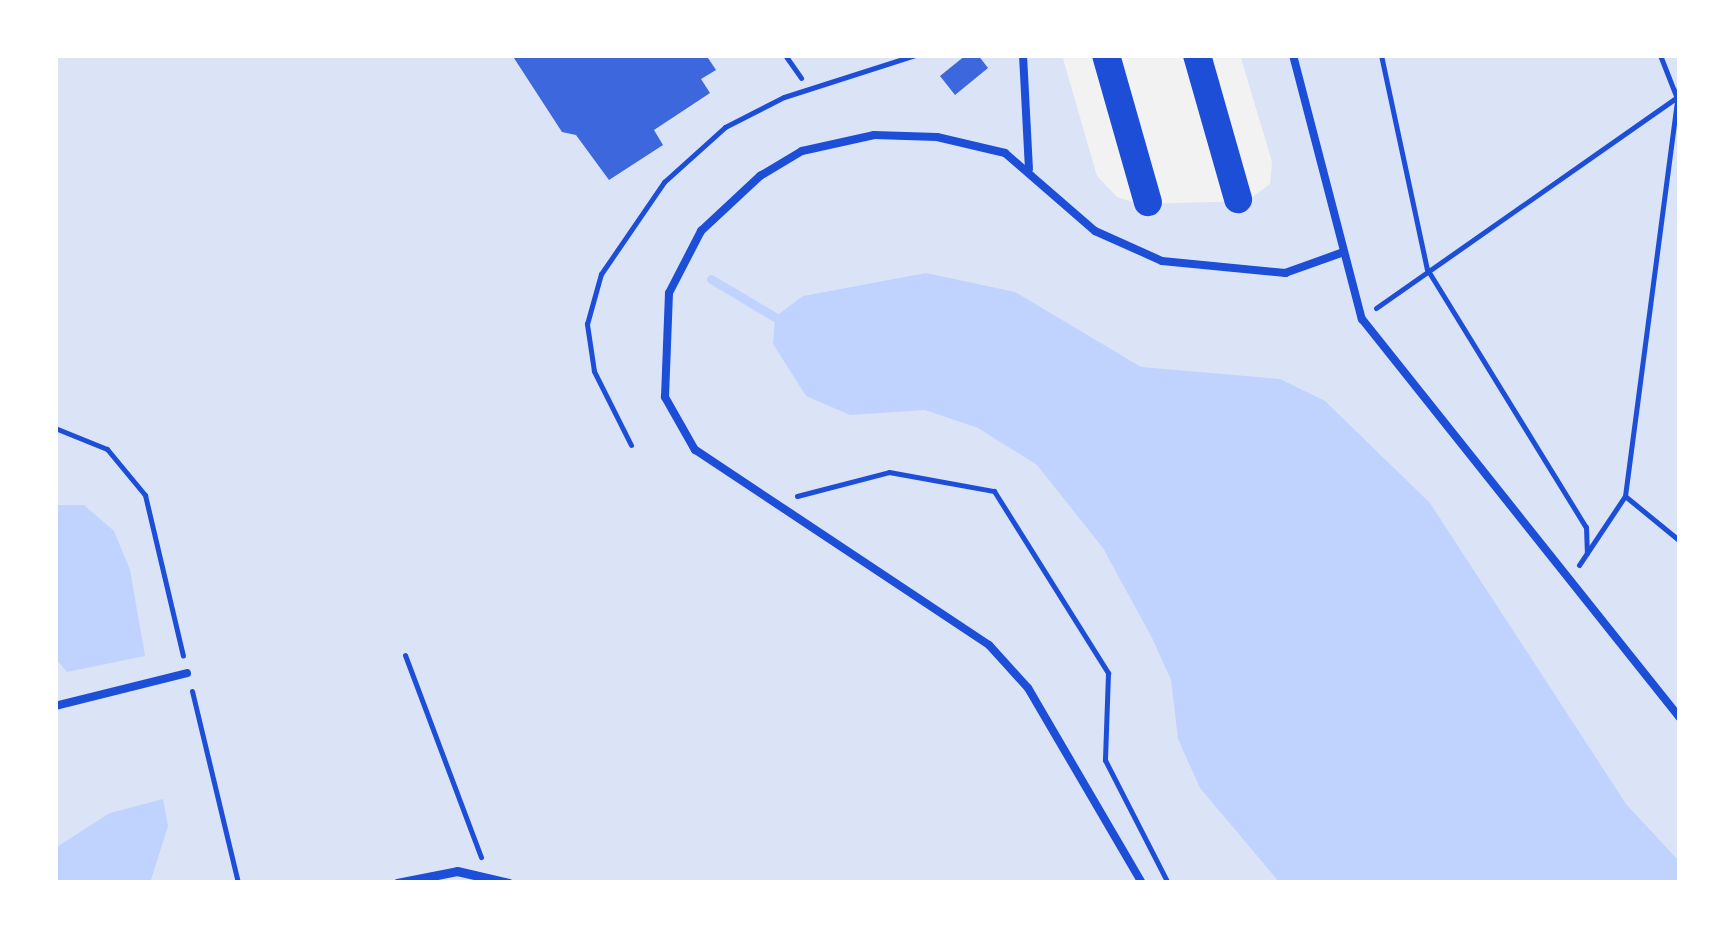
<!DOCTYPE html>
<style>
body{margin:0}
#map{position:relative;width:1735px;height:938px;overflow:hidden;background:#f2f2f2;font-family:Spectral,serif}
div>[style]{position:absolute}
.green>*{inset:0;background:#dbe4f7}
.water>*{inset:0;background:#bfd3fe}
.stream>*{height:9px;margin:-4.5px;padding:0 4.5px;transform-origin:4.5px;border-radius:4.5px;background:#bfd3fe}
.building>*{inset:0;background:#3d67dc}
.path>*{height:5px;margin:-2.5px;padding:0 2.5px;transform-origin:2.5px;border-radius:2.5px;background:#1d4ed8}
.service>*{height:8px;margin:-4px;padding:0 4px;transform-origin:4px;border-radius:4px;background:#1d4ed8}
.pedestrian>*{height:9px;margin:-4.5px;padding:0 4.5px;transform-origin:4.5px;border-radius:4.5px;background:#1d4ed8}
.trunk>*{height:28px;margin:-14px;padding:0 14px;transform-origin:14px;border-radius:14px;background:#1d4ed8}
span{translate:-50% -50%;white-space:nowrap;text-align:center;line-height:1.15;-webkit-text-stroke:10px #fff;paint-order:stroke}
.frame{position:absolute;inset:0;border:58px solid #fff;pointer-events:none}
</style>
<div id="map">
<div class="green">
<i style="clip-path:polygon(55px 55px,1062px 55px,1097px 176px,1117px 197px,1139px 204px,1247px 201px,1270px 184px,1272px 162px,1240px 55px,1680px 55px,1680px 883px,55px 883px)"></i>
</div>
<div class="water">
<i style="clip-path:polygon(926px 273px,1015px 292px,1141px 367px,1280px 379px,1325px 401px,1430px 503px,1626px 804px,1680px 862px,1680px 883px,1280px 883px,1200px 788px,1178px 739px,1171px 680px,1152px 638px,1103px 548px,1037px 465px,978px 428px,925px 410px,850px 415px,806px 396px,773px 344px,775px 317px,803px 296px)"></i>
<i style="clip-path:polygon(55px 505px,84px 505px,114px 531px,130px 570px,145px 656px,67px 672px,55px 658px)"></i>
<i style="clip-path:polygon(163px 799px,168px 826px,150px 883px,55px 883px,55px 848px,110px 813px)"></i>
</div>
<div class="stream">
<i style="left:711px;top:279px;width:74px;rotate:30.7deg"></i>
</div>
<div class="building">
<i style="clip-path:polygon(512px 55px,706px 55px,716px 70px,701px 79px,710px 93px,654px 130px,663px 145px,609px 180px,576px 135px,562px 132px)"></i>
<i style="clip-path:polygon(966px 55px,978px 55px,988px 68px,955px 95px,940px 76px)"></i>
</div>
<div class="path">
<i style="left:785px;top:55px;width:28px;rotate:55deg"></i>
<i style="left:1381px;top:55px;width:219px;rotate:77.9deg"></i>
<i style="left:1427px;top:269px;width:303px;rotate:58.4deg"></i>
<i style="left:1586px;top:527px;width:26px;rotate:88deg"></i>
<i style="left:1660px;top:55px;width:55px;rotate:68.6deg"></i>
<i style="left:1376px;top:308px;width:365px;rotate:-35deg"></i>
<i style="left:55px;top:428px;width:56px;rotate:22deg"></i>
<i style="left:107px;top:449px;width:60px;rotate:50.4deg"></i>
<i style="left:145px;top:495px;width:165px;rotate:76.7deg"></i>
<i style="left:631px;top:445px;width:83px;rotate:-116.6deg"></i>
<i style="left:594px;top:371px;width:48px;rotate:-98.5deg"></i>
<i style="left:587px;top:324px;width:52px;rotate:-74.4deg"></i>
<i style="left:601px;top:274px;width:112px;rotate:-55.6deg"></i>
<i style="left:664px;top:182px;width:82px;rotate:-42deg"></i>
<i style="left:725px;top:127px;width:66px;rotate:-27deg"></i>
<i style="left:784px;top:97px;width:139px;rotate:-17.7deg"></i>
<i style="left:797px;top:496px;width:95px;rotate:-14.6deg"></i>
<i style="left:889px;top:472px;width:107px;rotate:10.3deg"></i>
<i style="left:994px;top:491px;width:215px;rotate:57.9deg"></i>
<i style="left:1108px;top:673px;width:87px;rotate:92deg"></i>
<i style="left:1105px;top:760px;width:138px;rotate:62.9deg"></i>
<i style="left:1625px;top:496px;width:71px;rotate:39.3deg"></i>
<i style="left:1579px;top:565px;width:83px;rotate:-56.3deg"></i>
<i style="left:1625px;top:496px;width:423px;rotate:-82.5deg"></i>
<i style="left:405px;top:655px;width:216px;rotate:69.4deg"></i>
<i style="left:192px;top:691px;width:197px;rotate:76.5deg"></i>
</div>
<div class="service">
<i style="left:1023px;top:55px;width:114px;rotate:87deg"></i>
<i style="left:1293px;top:55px;width:273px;rotate:75.4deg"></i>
<i style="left:1362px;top:319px;width:510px;rotate:51.45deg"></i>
<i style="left:55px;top:706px;width:136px;rotate:-14deg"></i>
<i style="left:1142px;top:883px;width:226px;rotate:-120.3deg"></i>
<i style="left:1028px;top:688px;width:58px;rotate:-132.2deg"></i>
<i style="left:989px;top:645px;width:353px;rotate:-146.4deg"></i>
<i style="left:695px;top:450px;width:61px;rotate:-119.5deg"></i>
<i style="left:665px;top:397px;width:104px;rotate:-87.8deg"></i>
<i style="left:669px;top:293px;width:70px;rotate:-62.7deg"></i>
<i style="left:701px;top:231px;width:81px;rotate:-43deg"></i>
<i style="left:760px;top:176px;width:49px;rotate:-30.8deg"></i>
<i style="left:802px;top:151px;width:74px;rotate:-12.5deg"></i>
<i style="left:874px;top:135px;width:63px;rotate:1.8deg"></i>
<i style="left:937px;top:137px;width:70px;rotate:13.2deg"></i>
<i style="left:1005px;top:153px;width:119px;rotate:40.9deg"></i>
<i style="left:1095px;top:231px;width:73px;rotate:24.1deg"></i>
<i style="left:1162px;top:261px;width:124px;rotate:5.6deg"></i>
<i style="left:1285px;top:273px;width:59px;rotate:-19.7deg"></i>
</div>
<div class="pedestrian">
<i style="left:397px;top:883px;width:61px;rotate:-11.3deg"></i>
<i style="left:457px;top:871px;width:53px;rotate:13deg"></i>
</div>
<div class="trunk">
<i style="left:1106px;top:55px;width:153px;rotate:74.1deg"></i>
<i style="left:1197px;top:55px;width:150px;rotate:74.1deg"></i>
</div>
<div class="frame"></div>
</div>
